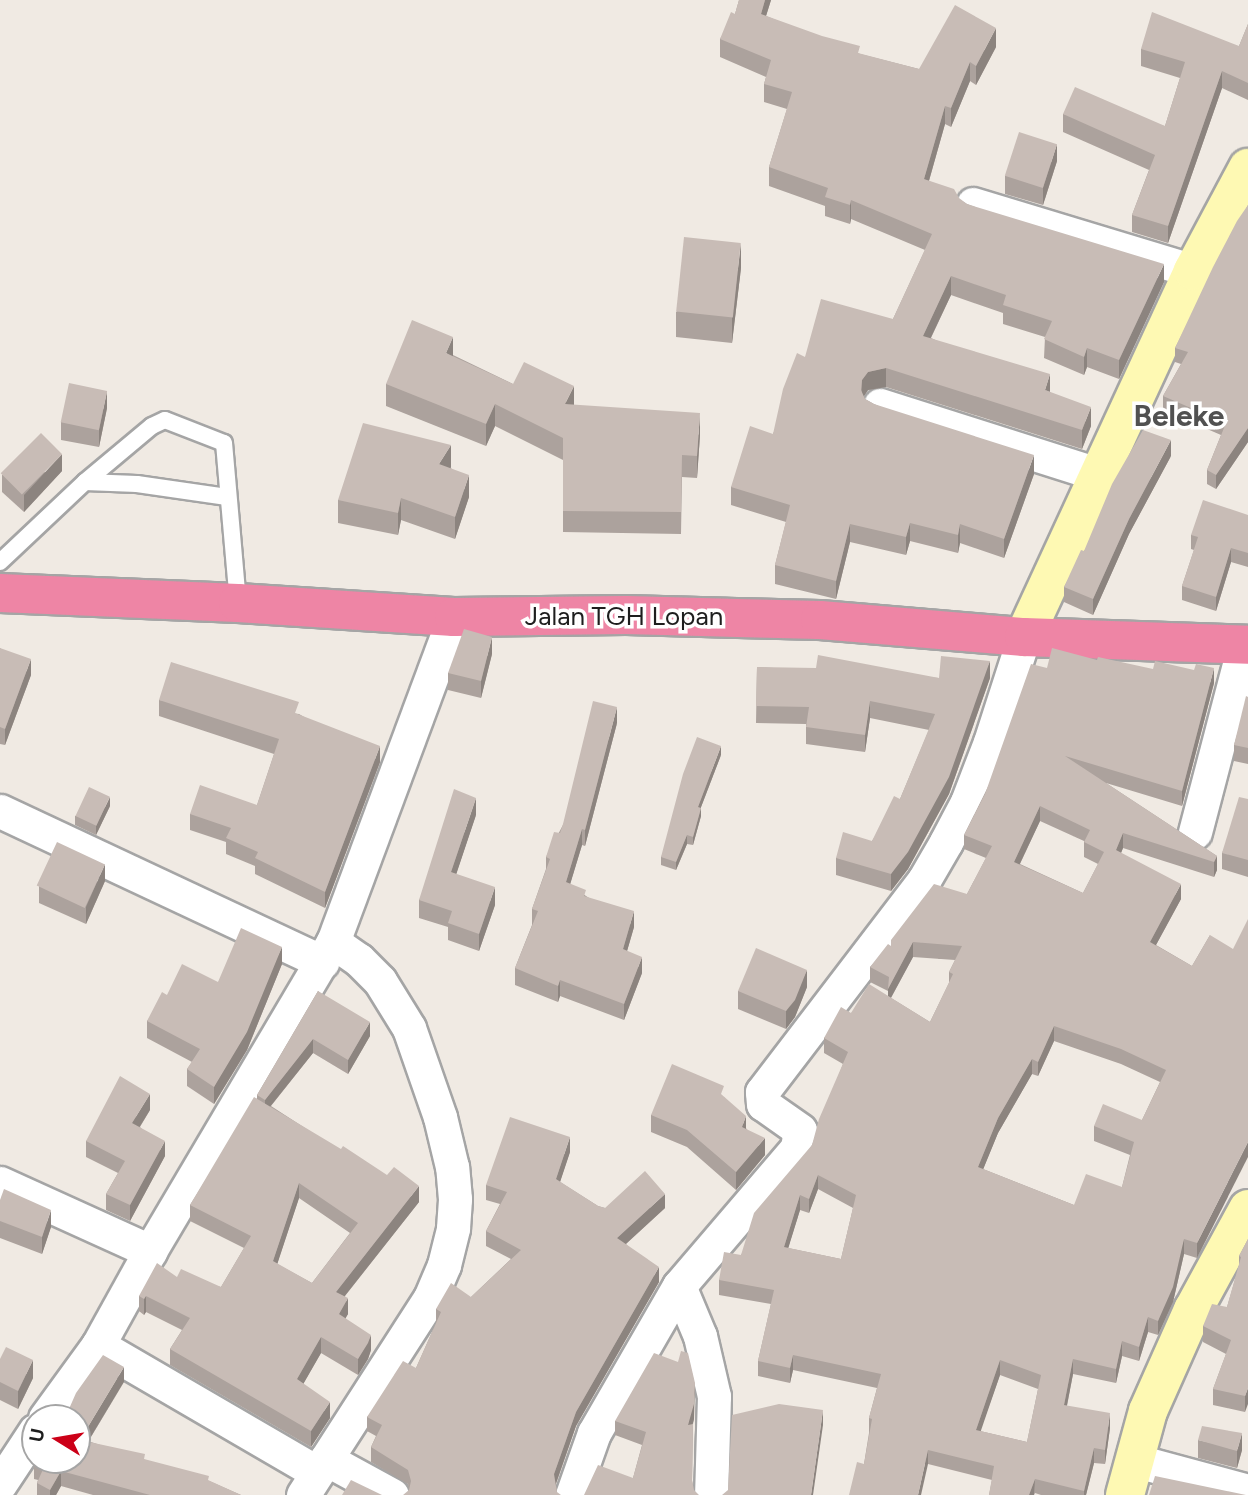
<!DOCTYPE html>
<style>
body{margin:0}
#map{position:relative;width:1248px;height:1495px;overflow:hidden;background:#f0eae3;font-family:Figtree,sans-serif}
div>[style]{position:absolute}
.roads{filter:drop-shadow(2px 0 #a5a5a5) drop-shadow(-2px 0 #a5a5a5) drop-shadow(0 2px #a5a5a5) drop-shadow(0 -2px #a5a5a5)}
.lane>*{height:16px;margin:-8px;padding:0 8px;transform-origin:8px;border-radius:8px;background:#fff}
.street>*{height:33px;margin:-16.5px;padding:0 16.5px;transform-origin:16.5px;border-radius:16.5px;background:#fff}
.secondary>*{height:38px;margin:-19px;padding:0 19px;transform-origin:19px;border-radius:19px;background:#fef9b3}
.highway>*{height:38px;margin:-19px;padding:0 19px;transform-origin:19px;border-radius:19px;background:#ee85a5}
.wall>*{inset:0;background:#aca29d}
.shaded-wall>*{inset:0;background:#8c847f}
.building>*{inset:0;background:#c8bcb6;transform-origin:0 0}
span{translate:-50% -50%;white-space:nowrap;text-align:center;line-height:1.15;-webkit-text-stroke:7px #fff;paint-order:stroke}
.street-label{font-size:26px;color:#1e1e1e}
.quarter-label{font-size:30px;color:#515151;font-weight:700}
.north{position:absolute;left:21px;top:1404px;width:70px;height:70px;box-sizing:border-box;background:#fff;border:2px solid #a5a5a5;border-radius:50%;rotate:281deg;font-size:19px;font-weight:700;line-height:28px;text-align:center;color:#1e1e1e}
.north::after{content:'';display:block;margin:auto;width:24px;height:32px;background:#cc0018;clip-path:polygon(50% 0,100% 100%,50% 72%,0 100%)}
</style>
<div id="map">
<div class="roads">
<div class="lane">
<i style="left:85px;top:482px;width:52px;rotate:2.2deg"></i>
<i style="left:137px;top:484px;width:91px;rotate:8.2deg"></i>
<i style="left:0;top:562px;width:117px;rotate:-43.3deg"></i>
<i style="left:85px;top:482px;width:87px;rotate:-39.9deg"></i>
<i style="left:152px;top:426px;width:14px;rotate:-25deg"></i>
<i style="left:165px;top:420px;width:63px;rotate:21.3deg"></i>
<i style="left:224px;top:443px;width:161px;rotate:85deg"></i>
</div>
<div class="street">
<i style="left:973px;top:204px;width:230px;rotate:16.9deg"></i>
<i style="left:880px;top:405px;width:229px;rotate:17.6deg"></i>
<i style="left:0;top:811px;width:356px;rotate:25.1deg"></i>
<i style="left:1195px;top:832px;width:193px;rotate:-75.3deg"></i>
<i style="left:0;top:1183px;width:165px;rotate:24.4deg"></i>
<i style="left:679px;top:1286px;width:54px;rotate:67.2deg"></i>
<i style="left:700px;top:1336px;width:62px;rotate:76.9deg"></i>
<i style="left:714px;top:1396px;width:99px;rotate:91.7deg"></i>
<i style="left:98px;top:1345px;width:252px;rotate:30.2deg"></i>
<i style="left:45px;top:1418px;width:90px;rotate:-54deg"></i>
<i style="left:98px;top:1345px;width:107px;rotate:-61deg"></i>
<i style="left:150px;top:1251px;width:359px;rotate:-59.4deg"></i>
<i style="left:333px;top:942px;width:347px;rotate:-69.6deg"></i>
<i style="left:326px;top:1459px;width:75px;rotate:28.6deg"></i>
<i style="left:1133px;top:1460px;width:119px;rotate:15.1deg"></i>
<i style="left:0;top:1484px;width:64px;rotate:-56.6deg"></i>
<i style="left:303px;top:1495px;width:234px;rotate:-57.2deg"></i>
<i style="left:430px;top:1298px;width:36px;rotate:-67deg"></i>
<i style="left:444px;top:1265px;width:38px;rotate:-76deg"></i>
<i style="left:453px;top:1228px;width:29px;rotate:-86deg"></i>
<i style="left:455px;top:1199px;width:32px;rotate:-95deg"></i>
<i style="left:452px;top:1167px;width:51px;rotate:-103.5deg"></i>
<i style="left:440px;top:1117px;width:94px;rotate:-109.2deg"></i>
<i style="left:409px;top:1028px;width:55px;rotate:-121.7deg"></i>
<i style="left:380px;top:981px;width:30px;rotate:-135deg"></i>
<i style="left:359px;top:960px;width:32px;rotate:-145deg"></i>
<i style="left:572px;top:1495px;width:66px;rotate:-70.5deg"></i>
<i style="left:594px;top:1433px;width:170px;rotate:-60deg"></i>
<i style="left:679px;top:1286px;width:182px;rotate:-49.5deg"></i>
<i style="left:797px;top:1148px;width:18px;rotate:-81deg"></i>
<i style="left:800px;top:1130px;width:45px;rotate:-144.9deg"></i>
<i style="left:763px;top:1104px;width:12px;rotate:-95deg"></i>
<i style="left:762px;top:1092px;width:267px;rotate:-52.6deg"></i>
<i style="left:924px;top:880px;width:44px;rotate:-59.9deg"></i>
<i style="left:946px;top:842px;width:45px;rotate:-62.3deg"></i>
<i style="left:967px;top:802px;width:64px;rotate:-69deg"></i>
<i style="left:990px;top:742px;width:110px;rotate:-72.1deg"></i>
</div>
<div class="secondary">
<i style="left:1024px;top:637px;width:403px;rotate:-65.2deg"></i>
<i style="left:1193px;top:271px;width:117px;rotate:-61.9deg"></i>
<i style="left:1125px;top:1495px;width:87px;rotate:-74.7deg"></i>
<i style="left:1148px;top:1411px;width:111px;rotate:-66deg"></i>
<i style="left:1193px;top:1310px;width:115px;rotate:-61.4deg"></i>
</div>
<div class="highway">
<i style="left:0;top:593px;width:238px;rotate:2.4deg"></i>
<i style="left:238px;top:603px;width:216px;rotate:3.7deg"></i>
<i style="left:454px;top:617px;width:172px;rotate:-0.7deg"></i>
<i style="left:626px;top:615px;width:194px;rotate:1.5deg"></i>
<i style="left:820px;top:620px;width:205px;rotate:4.8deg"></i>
<i style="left:1024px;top:637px;width:224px;rotate:2deg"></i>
</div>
</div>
<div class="wall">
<i style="clip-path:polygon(739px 0,771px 0,766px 16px,860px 54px,919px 69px,996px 47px,976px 85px,970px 81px,951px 127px,945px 124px,929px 181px,967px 204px,1164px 282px,1119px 379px,1087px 367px,1084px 375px,1044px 358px,1045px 337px,1003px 324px,1003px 313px,951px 295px,931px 338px,1050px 392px,1091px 426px,1082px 449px,886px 387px,868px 390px,864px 396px,865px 399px,874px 404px,1034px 474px,1004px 558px,960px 543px,958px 553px,910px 541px,906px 555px,850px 542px,836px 599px,775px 584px,775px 565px,786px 522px,731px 505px,731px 487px,773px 434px,805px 357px,893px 319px,925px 250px,851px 219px,850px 224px,825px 216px,825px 206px,769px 186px,769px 167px,787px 109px,764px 102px,764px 84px,766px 77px,720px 57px,720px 39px,735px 14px)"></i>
<i style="clip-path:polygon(1248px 24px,1248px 100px,1222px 88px,1168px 243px,1132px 232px,1132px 215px,1149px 170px,1063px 132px,1063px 114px,1165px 126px,1180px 78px,1141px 66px,1141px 49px,1239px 46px)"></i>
<i style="clip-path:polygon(1057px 161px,1043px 205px,1005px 194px,1005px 176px)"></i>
<i style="clip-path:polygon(1248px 205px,1248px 442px,1216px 489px,1207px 484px,1207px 470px,1221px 435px,1163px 410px,1163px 396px,1181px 364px,1175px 362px,1175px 348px)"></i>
<i style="clip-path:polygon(741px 268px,732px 343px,676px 337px,676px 312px)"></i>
<i style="clip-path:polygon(453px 355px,513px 384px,574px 405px,700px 435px,697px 478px,682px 477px,681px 534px,563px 532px,563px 460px,495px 426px,486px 446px,386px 406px,386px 384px)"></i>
<i style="clip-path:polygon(107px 408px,99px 447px,61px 440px,61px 422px)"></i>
<i style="clip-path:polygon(1171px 456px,1129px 534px,1093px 615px,1064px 602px,1064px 587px,1084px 551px)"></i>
<i style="clip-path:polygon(451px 467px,451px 468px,469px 497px,455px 539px,401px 520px,398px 535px,338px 523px,338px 500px)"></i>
<i style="clip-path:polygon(62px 471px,24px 512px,2px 492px,2px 475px)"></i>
<i style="clip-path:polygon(1248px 515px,1248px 567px,1231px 562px,1216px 611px,1182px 600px,1182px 586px,1194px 550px,1191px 549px,1191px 535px)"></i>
<i style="clip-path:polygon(0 648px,31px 675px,5px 745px,0 744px)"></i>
<i style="clip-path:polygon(492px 654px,481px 698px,448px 690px,448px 673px)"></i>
<i style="clip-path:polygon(evenodd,1097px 660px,1214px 683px,1182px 806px,1106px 783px,1217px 856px,1217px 870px,1214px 877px,1123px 848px,1121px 853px,1181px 899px,1156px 945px,1192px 966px,1210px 935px,1197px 1258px,1184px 1254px,1173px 1302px,1158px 1335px,1148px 1332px,1139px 1361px,1122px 1356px,1116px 1383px,1073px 1374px,1067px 1406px,1110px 1428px,1105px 1464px,1094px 1463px,1086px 1495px,1041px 1495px,1035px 1493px,1034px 1495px,989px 1495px,992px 1480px,928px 1464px,864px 1464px,869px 1433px,869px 1418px,877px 1388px,793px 1370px,790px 1383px,758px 1376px,758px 1361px,771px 1304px,719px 1295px,719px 1280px,741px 1255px,812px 1145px,843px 1064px,824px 1053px,824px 1038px,851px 1013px,888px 996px,888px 991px,870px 982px,870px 967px,891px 946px,967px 894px,986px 858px,964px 849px,964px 835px,1047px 668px,1097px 660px,1040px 821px,1084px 841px,1084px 857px,1098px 864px,1083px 893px,1020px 864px,1040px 821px,1097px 660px,913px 957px,955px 960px,949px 972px,949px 983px,930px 1022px,891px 998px,913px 957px,1097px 660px,1054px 1041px,1121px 1064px,1160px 1082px,1142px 1120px,1094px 1126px,1094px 1141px,1130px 1155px,1122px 1187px,1074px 1205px,983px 1169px,998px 1133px,1032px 1074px,1038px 1076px,1054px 1041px,1097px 660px,818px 1189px,853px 1208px,841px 1259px,788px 1248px,800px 1210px,809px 1213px,818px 1189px,1097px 660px,1000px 1375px,1038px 1389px,1027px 1442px,980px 1431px,1000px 1375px)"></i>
<i style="clip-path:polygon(757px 667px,939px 678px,990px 678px,949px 794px,908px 869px,891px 891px,836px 875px,836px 858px,872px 841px,900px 799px,929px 730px,870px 718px,865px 752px,806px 744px,806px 724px,756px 723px)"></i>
<i style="clip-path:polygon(1248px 697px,1248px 764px,1234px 761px,1234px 745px)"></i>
<i style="clip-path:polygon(159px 700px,299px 714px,380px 762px,325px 908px,255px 874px,255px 866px,226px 854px,226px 842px,190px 830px,190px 814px,257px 805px,274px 754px,159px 716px)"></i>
<i style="clip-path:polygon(617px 723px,585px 846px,582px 845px,570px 884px,586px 896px,634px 927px,627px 951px,642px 973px,624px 1020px,560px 996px,558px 1002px,515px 985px,515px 968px,532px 925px,532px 909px,546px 869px,546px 857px)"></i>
<i style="clip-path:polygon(721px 755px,701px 807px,701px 816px,693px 845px,687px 844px,676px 870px,661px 865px,661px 857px)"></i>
<i style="clip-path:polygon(1248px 799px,1248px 877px,1222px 869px,1222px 853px)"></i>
<i style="clip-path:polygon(110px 806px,96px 835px,75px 825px,75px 816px)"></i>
<i style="clip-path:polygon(476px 815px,456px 874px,495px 905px,479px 951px,448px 940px,448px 927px,419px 918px,419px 900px)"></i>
<i style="clip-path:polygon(105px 881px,86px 924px,39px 903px,39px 886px)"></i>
<i style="clip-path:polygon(282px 964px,247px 1050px,214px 1104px,187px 1086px,187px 1069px,192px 1062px,147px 1038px,147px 1021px,167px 995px,218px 982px)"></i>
<i style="clip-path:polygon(807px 987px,795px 1017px,786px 1029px,738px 1009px,738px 991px)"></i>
<i style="clip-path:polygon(evenodd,318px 991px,370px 1036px,348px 1074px,313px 1053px,271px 1106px,419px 1202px,345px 1296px,348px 1314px,345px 1318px,371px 1350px,368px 1359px,358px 1375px,321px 1353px,303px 1384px,330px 1418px,311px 1447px,170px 1365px,170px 1349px,182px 1330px,146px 1312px,144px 1315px,139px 1311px,139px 1296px,177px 1277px,221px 1287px,244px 1248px,190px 1221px,190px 1205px,257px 1098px,257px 1095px,318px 991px,299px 1198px,350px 1233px,312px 1283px,277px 1264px,299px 1198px)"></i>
<i style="clip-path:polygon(724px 1097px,765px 1155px,736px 1190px,687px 1147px,651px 1132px,651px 1115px)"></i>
<i style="clip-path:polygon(150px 1110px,140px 1127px,165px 1156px,130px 1221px,106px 1210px,106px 1194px,118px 1173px,86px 1157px,86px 1141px)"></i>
<i style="clip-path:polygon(570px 1152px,560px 1182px,598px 1206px,605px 1208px,665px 1208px,626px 1244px,659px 1282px,576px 1426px,556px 1484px,557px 1492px,409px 1490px,408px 1484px,371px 1462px,371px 1447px,376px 1436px,367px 1431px,367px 1417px,416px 1368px,436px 1323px,436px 1309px,471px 1297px,511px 1259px,486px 1246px,486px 1231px,500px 1204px,486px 1200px,486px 1185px)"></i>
<i style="clip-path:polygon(0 1200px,51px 1227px,42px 1254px,0 1238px)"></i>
<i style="clip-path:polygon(1248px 1239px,1245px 1412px,1213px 1405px,1213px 1389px,1226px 1354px,1203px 1342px,1203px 1326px,1227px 1307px,1239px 1266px,1239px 1256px)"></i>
<i style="clip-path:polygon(0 1359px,33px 1378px,18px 1409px,0 1400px)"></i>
<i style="clip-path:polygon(124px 1382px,88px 1441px,209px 1481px,241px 1495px,93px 1495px,61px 1486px,56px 1495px,37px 1495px,37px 1483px,38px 1480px,34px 1479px,34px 1464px,77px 1460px)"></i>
<i style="clip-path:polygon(694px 1419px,693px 1424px,692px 1481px,694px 1490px,633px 1478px,642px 1445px,615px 1435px,615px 1421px)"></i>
<i style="clip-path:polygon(1198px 1440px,1242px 1450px,1237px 1468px,1198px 1458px)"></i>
</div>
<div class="shaded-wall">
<i style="clip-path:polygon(765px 0,771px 0,761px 32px,761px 14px)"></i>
<i style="clip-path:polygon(996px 28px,996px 47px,976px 85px,976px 66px)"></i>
<i style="clip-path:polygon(970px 62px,970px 81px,951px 127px,951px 108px)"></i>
<i style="clip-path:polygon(1222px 71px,1222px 88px,1168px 243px,1168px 226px)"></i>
<i style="clip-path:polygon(945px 106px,945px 124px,924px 198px,924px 179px)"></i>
<i style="clip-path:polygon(1057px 144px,1057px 161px,1043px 205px,1043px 188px)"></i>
<i style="clip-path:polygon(851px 200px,851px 219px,850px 224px,850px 205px)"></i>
<i style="clip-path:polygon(741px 243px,741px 268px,732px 343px,732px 318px)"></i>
<i style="clip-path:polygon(1164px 264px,1164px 282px,1119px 379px,1119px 360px)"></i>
<i style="clip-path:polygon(951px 276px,951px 295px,923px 354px,923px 336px)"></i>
<i style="clip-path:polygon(453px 337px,453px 358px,446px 353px)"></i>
<i style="clip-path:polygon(1087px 348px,1087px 367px,1084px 375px,1084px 357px)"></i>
<i style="clip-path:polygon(886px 368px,886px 387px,868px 390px,862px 399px,861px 408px,862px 380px,868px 372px)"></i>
<i style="clip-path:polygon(1050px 374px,1050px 392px,1045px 390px)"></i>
<i style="clip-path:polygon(574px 386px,574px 408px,565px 404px)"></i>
<i style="clip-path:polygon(107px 391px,107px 408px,99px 447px,99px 430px)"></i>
<i style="clip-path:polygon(495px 404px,495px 426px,486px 446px,486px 424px)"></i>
<i style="clip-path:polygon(1091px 407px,1091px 426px,1082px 449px,1082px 430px)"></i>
<i style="clip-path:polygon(700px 413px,700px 435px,697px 478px,697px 456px)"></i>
<i style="clip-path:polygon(1248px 428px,1248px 442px,1216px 489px,1216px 475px)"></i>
<i style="clip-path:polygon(1171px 440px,1171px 456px,1129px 534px,1093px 615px,1093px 599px,1129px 519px)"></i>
<i style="clip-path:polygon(451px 445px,451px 467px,439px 486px,439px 464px)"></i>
<i style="clip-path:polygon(62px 454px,62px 471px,24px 512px,24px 495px)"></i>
<i style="clip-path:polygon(1034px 455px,1034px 474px,1004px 558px,1004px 539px)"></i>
<i style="clip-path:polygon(469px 475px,469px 497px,455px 539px,455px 517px)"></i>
<i style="clip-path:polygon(401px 498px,401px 520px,398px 535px,398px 513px)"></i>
<i style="clip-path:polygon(910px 523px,910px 541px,906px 555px,906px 537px)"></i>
<i style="clip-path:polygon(850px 524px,850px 542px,836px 599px,836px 581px)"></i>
<i style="clip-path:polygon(960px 524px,960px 543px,958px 553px,958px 535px)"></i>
<i style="clip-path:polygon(1231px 548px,1231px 562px,1216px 611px,1216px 597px)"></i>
<i style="clip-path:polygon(492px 637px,492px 654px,481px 698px,481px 681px)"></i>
<i style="clip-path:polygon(31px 659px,31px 675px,5px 745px,5px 729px)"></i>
<i style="clip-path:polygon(990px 661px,990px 678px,949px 794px,908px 869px,891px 891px,891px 874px)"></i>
<i style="clip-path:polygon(1214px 668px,1214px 683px,1182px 806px,1182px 791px)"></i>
<i style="clip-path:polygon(870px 701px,870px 718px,865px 752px,865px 735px)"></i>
<i style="clip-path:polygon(617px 707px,617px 723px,585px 846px,585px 830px)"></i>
<i style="clip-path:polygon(380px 746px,380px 762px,325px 908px,325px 892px)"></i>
<i style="clip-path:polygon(721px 746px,721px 755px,698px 815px,698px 807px)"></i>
<i style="clip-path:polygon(110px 797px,110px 806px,96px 835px,96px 826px)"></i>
<i style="clip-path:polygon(476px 798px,476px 815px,451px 890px,451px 872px)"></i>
<i style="clip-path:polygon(1040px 806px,1040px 821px,1014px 876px,1014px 862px)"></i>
<i style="clip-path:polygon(701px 808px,701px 816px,693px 845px,693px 837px)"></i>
<i style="clip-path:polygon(582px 829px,582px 845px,566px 898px,566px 882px)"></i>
<i style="clip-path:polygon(1123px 833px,1123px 848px,1116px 865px,1116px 850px)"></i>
<i style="clip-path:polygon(687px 835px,687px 844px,676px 870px,676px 862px)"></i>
<i style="clip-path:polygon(1217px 856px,1217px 870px,1214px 877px,1214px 862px)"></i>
<i style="clip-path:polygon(105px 864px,105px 881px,86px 924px,86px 907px)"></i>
<i style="clip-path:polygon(1181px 884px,1181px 899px,1150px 956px,1150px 942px)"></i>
<i style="clip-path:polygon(495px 887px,495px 905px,479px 951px,479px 934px)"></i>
<i style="clip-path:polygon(634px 911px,634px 927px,623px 965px,623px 949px)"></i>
<i style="clip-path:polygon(913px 942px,913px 957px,888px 1003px,888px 989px)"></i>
<i style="clip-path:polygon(282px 947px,282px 964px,247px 1050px,214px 1104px,214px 1087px)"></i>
<i style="clip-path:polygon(642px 957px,642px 973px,624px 1020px,624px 1004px)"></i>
<i style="clip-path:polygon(807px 970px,807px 987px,795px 1017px,786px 1029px,786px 1011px)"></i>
<i style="clip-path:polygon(560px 980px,560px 996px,558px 1002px,558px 986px)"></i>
<i style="clip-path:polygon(370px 1022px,370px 1036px,348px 1074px,348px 1060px)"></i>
<i style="clip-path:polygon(1054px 1026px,1054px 1041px,1038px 1076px,1038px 1062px)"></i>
<i style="clip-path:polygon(313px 1039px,313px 1053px,265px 1113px,265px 1100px)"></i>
<i style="clip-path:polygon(1032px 1059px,1032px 1074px,998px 1133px,978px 1182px,978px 1167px,998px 1118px)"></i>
<i style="clip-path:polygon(150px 1094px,150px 1110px,132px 1139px,132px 1123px)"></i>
<i style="clip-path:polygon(746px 1116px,746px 1134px,742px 1127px)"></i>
<i style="clip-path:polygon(570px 1137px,570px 1152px,556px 1194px,556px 1179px)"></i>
<i style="clip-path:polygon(765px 1138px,765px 1155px,736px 1190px,736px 1172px)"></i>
<i style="clip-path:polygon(165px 1141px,165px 1156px,130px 1221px,130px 1205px)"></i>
<i style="clip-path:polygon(1248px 1142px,1248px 1157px,1197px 1258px,1197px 1243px)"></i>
<i style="clip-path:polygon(818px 1175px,818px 1189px,809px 1213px,809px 1199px)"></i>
<i style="clip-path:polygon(299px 1183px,299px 1198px,273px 1277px,273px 1261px)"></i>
<i style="clip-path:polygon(419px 1186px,419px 1202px,336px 1307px,336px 1292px)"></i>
<i style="clip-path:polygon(665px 1194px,665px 1208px,617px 1252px,617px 1238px)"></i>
<i style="clip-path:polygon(800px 1195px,800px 1210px,784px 1262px,784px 1247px)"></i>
<i style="clip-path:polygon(51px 1210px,51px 1227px,42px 1254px,42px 1237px)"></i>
<i style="clip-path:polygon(1184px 1239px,1184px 1254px,1173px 1302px,1158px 1335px,1158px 1321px)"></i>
<i style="clip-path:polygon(659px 1267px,659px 1282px,576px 1426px,554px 1489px,554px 1474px,576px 1412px)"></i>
<i style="clip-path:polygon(146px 1296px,146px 1312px,144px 1315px,144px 1299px)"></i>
<i style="clip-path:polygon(348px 1298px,348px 1314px,339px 1330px,339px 1314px)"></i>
<i style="clip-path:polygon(1148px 1317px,1148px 1332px,1139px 1361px,1139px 1347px)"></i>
<i style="clip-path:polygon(371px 1335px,371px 1350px,368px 1359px,358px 1375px,358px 1359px)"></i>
<i style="clip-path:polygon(321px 1337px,321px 1353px,297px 1395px,297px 1379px)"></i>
<i style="clip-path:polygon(1122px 1341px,1122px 1356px,1116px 1383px,1116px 1369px)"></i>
<i style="clip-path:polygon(793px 1355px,793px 1370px,790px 1383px,790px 1368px)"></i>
<i style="clip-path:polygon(1073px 1359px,1073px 1374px,1064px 1420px,1064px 1405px)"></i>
<i style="clip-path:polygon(33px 1360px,33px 1378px,18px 1409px,18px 1391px)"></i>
<i style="clip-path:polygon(1000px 1360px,1000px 1375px,976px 1445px,976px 1430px)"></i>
<i style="clip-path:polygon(124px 1367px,124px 1382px,80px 1455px,80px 1440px)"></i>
<i style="clip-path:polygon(695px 1383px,694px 1419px,688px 1440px,688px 1425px)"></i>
<i style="clip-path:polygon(1248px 1388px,1248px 1404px,1245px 1412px,1245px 1396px)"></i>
<i style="clip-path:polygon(330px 1402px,330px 1418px,311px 1447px,311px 1431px)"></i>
<i style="clip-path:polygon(823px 1410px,823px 1425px,813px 1495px,811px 1495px)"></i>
<i style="clip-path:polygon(1110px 1413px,1110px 1428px,1105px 1464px,1105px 1450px)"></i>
<i style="clip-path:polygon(1242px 1433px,1242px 1450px,1237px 1468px,1237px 1451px)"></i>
<i style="clip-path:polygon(1094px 1448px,1094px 1463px,1086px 1495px,1084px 1495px,1084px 1491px)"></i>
<i style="clip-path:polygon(928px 1450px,928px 1464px,921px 1495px,918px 1495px)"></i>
<i style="clip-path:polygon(61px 1471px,61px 1486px,56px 1495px,50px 1495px,50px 1490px)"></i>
<i style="clip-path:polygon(1035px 1479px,1034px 1495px,1029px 1495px)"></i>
</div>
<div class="building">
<i style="clip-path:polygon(739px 0,765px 0,761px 14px,822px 36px,860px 46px,858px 53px,919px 69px,955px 5px,996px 28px,976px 66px,970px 62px,951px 108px,945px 106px,924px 179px,954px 189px,959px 198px,967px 204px,1164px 264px,1119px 360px,1087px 348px,1084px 357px,1044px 339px,1052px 321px,1003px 305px,1006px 295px,951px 276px,923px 336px,1050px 374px,1045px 390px,1091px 407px,1082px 430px,886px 368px,868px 372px,862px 380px,861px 390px,865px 399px,874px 404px,1034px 455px,1004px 539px,960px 524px,958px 535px,910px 523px,906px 537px,850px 524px,836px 581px,775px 565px,790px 505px,731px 487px,750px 426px,773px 434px,783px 389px,797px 353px,805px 357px,821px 299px,893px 319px,932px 234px,851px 200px,850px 205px,825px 197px,828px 188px,769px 167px,792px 92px,764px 84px,771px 60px,720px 39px,731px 12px,735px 14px)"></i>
<i style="clip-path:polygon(1152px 12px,1239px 46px,1248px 24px,1248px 83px,1222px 71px,1168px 226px,1132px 215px,1155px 155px,1063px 114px,1075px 87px,1165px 126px,1185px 62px,1141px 49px)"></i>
<i style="left:1019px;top:132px;width:40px;height:46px;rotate:18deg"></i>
<i style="clip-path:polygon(1248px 205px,1248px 428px,1216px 475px,1207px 470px,1226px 423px,1163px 396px,1188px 352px,1175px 348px,1213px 267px,1237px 221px)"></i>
<i style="left:684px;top:237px;width:57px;height:75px;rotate:6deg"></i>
<i style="clip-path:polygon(412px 320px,453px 337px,446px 353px,513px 384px,524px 362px,574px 386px,565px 404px,700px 413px,697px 456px,682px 455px,681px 512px,563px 511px,563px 438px,495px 404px,486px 424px,386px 384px)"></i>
<i style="left:69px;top:383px;width:39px;height:40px;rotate:12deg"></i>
<i style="clip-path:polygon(363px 423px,451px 445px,439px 464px,469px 475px,455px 517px,401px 498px,398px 513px,338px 500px)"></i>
<i style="clip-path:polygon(1143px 430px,1171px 440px,1129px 519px,1093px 599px,1064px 587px,1081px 550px,1084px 551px,1112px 484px)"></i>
<i style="left:41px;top:433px;width:30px;height:57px;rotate:45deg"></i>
<i style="clip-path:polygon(1203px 500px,1248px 515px,1248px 553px,1231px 548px,1216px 597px,1182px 586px,1198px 537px,1191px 535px)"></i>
<i style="clip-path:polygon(464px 629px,492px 637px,481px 681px,448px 673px)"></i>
<i style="clip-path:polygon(0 648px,31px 659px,5px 729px,0 727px)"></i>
<i style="clip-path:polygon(evenodd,1052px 648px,1097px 660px,1098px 657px,1153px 669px,1155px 661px,1194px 670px,1196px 664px,1214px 668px,1182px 791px,1065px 756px,1217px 856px,1214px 862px,1123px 833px,1116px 850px,1181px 884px,1150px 942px,1192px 966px,1210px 935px,1233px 949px,1248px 919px,1248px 1142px,1197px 1243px,1184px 1239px,1173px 1287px,1158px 1321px,1148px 1317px,1139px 1347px,1122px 1341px,1116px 1369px,1073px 1359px,1064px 1405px,1110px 1413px,1105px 1450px,1094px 1448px,1084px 1491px,1035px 1479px,1029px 1495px,989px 1495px,994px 1466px,928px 1450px,918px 1495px,849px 1495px,857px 1462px,864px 1464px,872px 1419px,869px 1418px,881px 1374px,793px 1355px,790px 1368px,758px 1361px,774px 1290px,719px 1280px,724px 1252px,741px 1255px,754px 1213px,812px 1145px,819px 1119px,848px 1052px,824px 1038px,841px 1007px,851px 1013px,869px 984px,930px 1022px,953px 974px,949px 972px,962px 946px,913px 942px,888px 989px,889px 977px,870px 967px,888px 944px,891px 946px,891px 940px,934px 884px,967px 894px,992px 846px,964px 835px,985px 794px,1031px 664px,1047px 668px,1052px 648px,1040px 806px,1090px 830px,1084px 842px,1104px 852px,1083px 893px,1014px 862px,1040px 806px,1052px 648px,1054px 1026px,1121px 1049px,1166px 1070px,1142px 1120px,1103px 1104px,1094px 1126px,1134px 1142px,1122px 1187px,1086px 1174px,1074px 1205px,978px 1167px,998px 1118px,1032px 1059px,1038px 1062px,1054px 1026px,1052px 648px,818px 1175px,856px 1195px,841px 1259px,784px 1247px,800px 1195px,809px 1199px,818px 1175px,1052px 648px,1000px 1360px,1041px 1375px,1027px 1442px,976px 1430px,1000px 1360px)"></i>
<i style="clip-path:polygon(818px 655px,939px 678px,941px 656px,990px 661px,949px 777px,908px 852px,891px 874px,836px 858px,843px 832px,872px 841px,894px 796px,900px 799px,935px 714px,870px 701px,865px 735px,806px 727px,809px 707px,756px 706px,757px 667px,816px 668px)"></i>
<i style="clip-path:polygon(171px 662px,299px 702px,295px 713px,380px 746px,325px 892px,255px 858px,258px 852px,226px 838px,231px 828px,190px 814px,200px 785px,257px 805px,279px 739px,159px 700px)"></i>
<i style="clip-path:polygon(1246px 696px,1248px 697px,1248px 748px,1234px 745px)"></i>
<i style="clip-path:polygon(593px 701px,617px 707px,585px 830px,582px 829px,566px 882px,586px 890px,584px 896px,634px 911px,623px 949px,642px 957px,624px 1004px,560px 980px,558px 986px,515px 968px,538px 911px,532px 909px,550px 859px,546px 857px,554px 832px,560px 833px,563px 824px)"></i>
<i style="clip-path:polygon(697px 737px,721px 746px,698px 807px,701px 808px,693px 837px,687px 835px,676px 862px,661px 857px,683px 774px)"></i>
<i style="left:89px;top:787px;width:23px;height:32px;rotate:25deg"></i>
<i style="clip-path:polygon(454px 789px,476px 798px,451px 872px,495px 887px,479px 934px,448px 923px,452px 911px,419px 900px)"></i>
<i style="clip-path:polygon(1239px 797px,1248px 799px,1248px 860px,1222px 853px)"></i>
<i style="left:57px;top:842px;width:53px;height:48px;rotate:25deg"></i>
<i style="clip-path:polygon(241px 928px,282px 947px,247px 1032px,214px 1087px,187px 1069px,200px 1049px,147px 1021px,162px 992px,167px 995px,182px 964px,218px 982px)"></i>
<i style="clip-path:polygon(756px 948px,807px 970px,795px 1000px,786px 1011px,738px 991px)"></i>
<i style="clip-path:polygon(318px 991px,370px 1022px,348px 1060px,313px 1039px,265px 1100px,257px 1095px)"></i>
<i style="clip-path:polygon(672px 1064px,724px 1086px,721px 1094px,746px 1116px,742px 1127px,765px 1138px,736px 1172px,687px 1130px,651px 1115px)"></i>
<i style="clip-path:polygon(120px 1076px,150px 1094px,132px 1123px,165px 1141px,130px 1205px,106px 1194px,125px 1161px,86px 1141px)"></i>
<i style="clip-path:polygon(evenodd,254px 1097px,341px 1149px,343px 1146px,387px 1175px,394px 1167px,419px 1186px,336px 1292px,348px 1298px,339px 1314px,371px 1335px,368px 1343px,358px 1359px,321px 1337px,297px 1379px,330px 1402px,311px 1431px,170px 1349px,190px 1318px,146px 1296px,144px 1299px,139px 1296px,157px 1263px,177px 1277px,181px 1269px,221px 1287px,251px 1236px,190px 1205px,254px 1097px,299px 1183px,358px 1223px,312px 1283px,273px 1261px,299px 1183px)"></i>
<i style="clip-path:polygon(510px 1117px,570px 1137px,556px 1179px,598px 1206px,605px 1208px,645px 1171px,665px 1194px,617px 1238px,659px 1267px,576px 1412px,554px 1474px,557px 1492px,561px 1495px,403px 1495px,409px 1490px,411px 1481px,408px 1470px,371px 1447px,382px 1425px,367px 1417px,403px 1361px,416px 1368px,441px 1312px,436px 1309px,451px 1283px,471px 1297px,521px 1250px,486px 1231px,507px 1192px,486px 1185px)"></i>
<i style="clip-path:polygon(4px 1189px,51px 1210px,42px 1237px,0 1221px,0 1200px)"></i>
<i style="clip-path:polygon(1248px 1239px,1248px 1388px,1245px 1396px,1213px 1389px,1231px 1340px,1203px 1326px,1212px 1304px,1227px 1307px,1241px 1257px,1239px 1256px)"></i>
<i style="clip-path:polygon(6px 1347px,33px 1360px,18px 1391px,0 1382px,0 1359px)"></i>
<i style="clip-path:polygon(681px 1351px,688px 1353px,695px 1383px,694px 1404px,688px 1425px,693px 1424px,692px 1480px,694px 1490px,699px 1495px,584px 1495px,598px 1465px,633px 1478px,646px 1432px,615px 1421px,654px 1353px,678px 1362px)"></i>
<i style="clip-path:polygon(103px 1355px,124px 1367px,80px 1440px,145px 1454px,144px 1459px,209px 1476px,208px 1480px,241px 1495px,150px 1495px,61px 1471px,50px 1490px,37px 1483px,44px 1467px,34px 1464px,36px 1460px,77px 1460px,77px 1418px,65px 1418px,76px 1393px)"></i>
<i style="clip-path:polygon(779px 1404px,823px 1410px,811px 1495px,722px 1495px,728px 1490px,732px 1415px)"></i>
<i style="clip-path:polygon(1202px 1426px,1242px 1433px,1237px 1451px,1198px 1440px)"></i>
<i style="clip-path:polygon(1155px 1476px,1246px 1495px,1149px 1495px)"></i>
<i style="clip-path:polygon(351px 1480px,382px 1495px,342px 1495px)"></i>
</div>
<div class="street-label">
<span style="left:624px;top:617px">Jalan TGH Lopan</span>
</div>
<div class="quarter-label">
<span style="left:1179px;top:416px">Beleke</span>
</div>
<div class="north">U</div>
</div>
